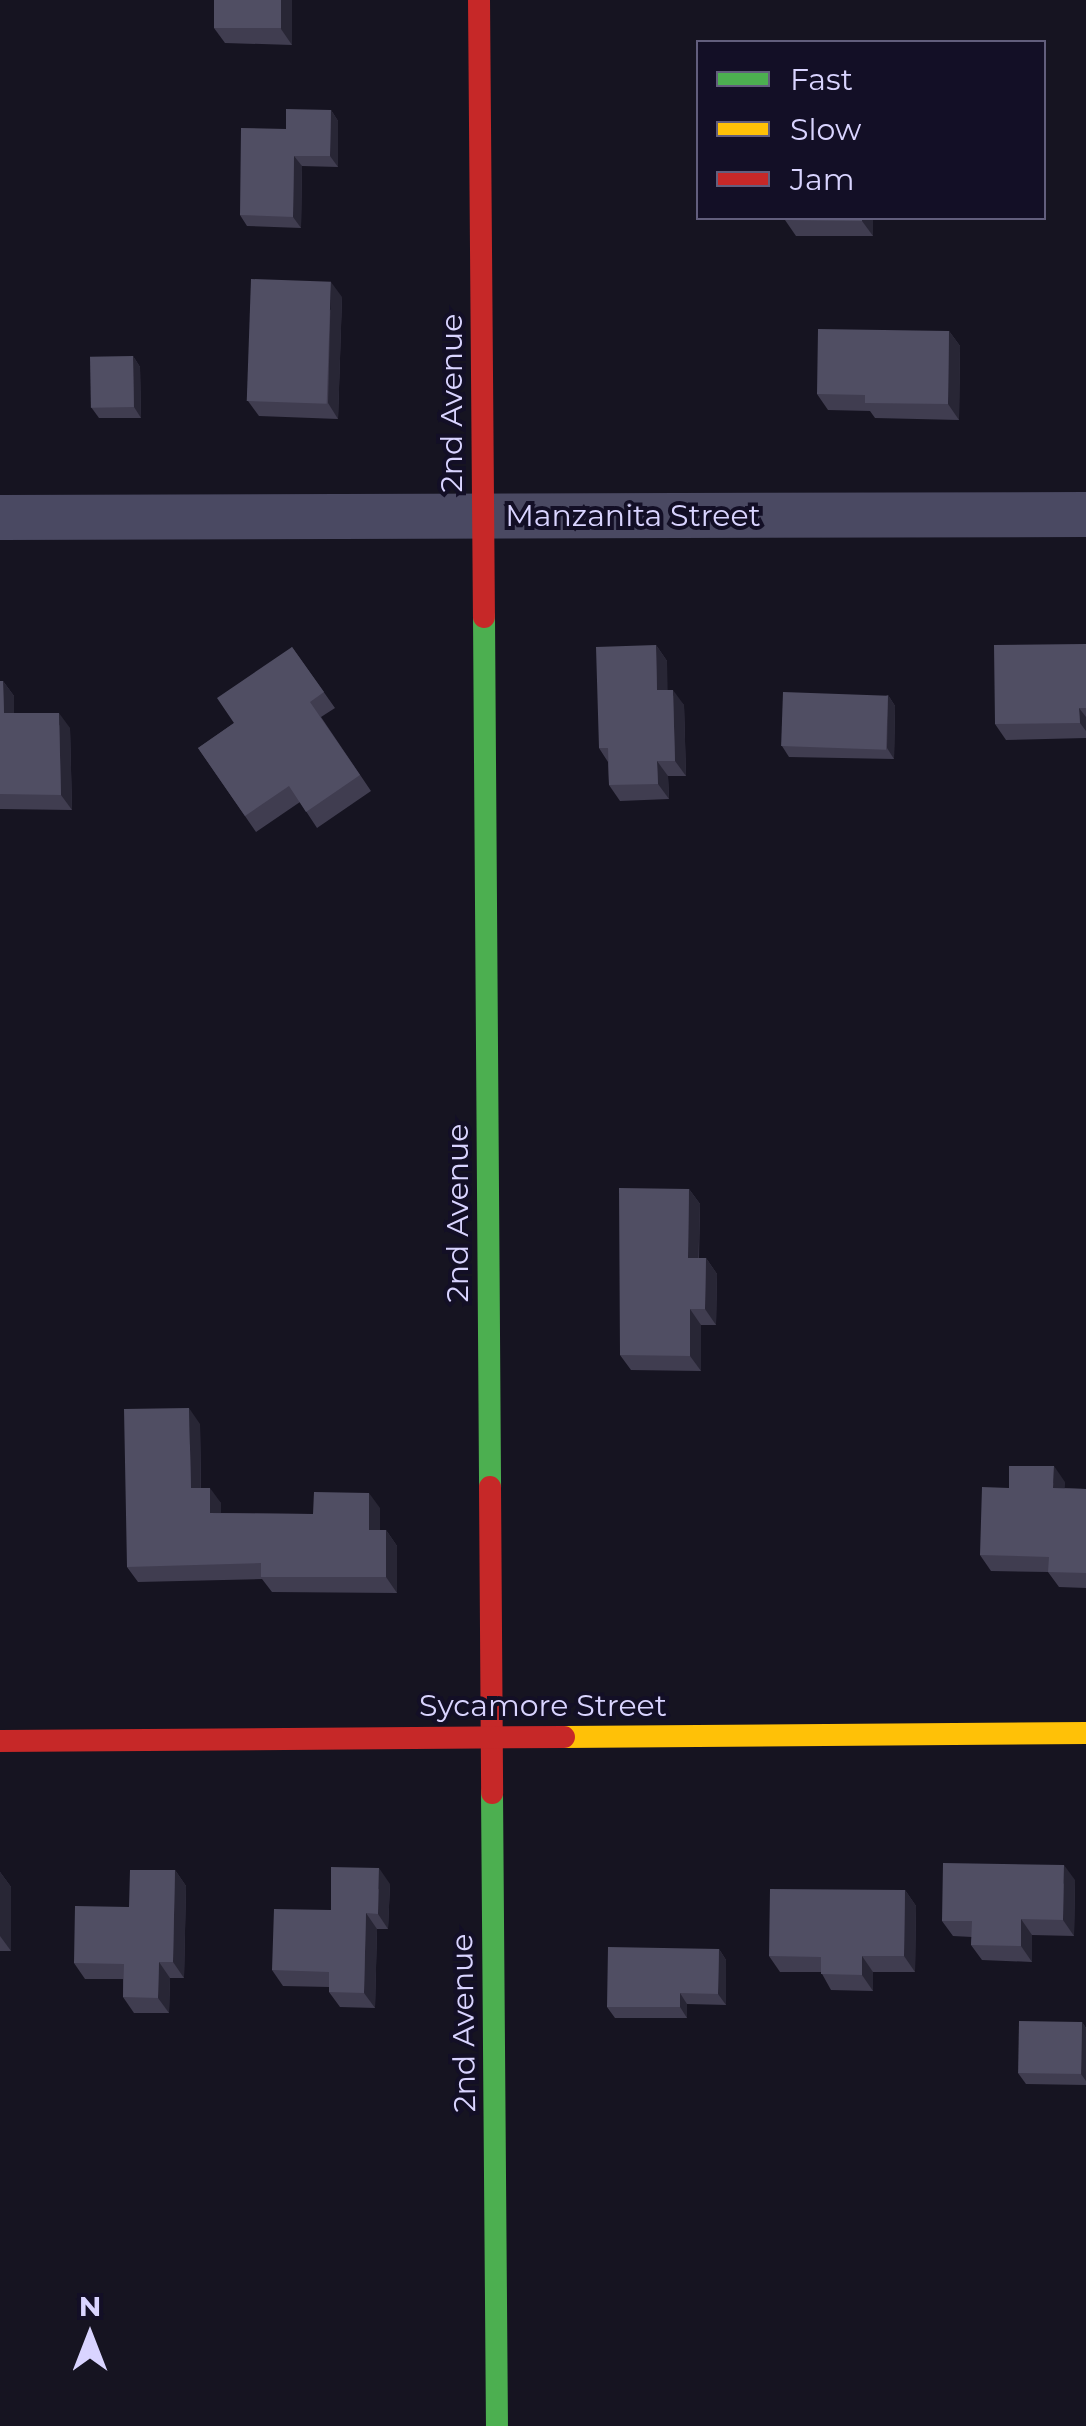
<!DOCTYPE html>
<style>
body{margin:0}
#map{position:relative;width:1086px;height:2426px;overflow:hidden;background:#161421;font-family:Montserrat,sans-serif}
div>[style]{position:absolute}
.street>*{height:45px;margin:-22.5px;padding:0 22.5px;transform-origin:22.5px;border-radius:22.5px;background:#4a4962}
.fast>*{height:22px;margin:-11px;padding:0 11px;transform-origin:11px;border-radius:11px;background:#4caf50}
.slow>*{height:22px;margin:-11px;padding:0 11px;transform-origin:11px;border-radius:11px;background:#ffc107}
.jam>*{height:22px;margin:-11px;padding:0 11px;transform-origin:11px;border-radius:11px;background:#c62828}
.wall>*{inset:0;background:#403d50}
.shaded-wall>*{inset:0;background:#282635}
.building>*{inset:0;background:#504e63;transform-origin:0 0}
span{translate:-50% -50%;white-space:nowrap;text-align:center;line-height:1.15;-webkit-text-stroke:8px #130f26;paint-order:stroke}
.street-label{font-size:30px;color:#d9d4ff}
.legend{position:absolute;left:696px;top:40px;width:350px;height:180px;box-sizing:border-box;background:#130f26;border:2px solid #625e7d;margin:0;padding:12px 18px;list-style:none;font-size:30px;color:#d9d4ff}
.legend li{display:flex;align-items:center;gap:20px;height:50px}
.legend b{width:50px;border:2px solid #625e7d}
.north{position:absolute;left:40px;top:2286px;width:100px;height:100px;-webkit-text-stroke:8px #130f26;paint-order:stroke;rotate:0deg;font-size:28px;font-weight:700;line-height:40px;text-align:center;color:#d9d4ff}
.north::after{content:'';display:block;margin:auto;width:35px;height:45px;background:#d9d4ff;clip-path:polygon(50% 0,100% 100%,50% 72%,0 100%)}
</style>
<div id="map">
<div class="street">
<i style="left:0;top:517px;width:1086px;rotate:-0.16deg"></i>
</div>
<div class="fast">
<i style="left:484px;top:617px;width:870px;rotate:89.6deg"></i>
<i style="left:492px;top:1793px;width:633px;rotate:89.55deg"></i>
</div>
<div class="slow">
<i style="left:564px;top:1737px;width:522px;rotate:-0.44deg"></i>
</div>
<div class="jam">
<i style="left:479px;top:0;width:617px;rotate:89.54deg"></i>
<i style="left:490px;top:1487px;width:306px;rotate:89.6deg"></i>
<i style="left:0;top:1741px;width:564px;rotate:-0.41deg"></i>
</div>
<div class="wall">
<i style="clip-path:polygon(214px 0,292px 0,292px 45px,225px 43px,214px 28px)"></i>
<i style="clip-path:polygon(331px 110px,338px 121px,338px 167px,302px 166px,301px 228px,247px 226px,240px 215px,286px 129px)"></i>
<i style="clip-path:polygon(873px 218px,873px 236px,796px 236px,785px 220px)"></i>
<i style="clip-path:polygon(342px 297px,338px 419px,259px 416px,248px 401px)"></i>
<i style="clip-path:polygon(949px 331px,960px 346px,959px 420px,875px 418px,870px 411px,828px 410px,817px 394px)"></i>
<i style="clip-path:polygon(133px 356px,140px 367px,141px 418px,99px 418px,91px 407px)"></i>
<i style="clip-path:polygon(1086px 644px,1086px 738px,1006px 740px,995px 724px)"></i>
<i style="clip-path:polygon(656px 645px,667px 661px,667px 690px,684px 705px,686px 776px,668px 776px,669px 799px,620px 801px,609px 785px,608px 762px,599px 748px)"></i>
<i style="clip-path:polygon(292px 647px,335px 708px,321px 717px,371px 791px,317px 828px,300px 802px,256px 832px,198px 748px,234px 723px)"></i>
<i style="clip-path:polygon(0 681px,3px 681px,14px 696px,14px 713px,70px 728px,72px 810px,0 809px)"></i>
<i style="clip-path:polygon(888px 695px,895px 706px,894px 759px,789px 757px,782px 746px)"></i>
<i style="clip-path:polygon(689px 1189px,700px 1204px,699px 1258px,706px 1258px,717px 1274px,716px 1325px,701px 1325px,701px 1371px,631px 1370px,620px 1355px)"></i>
<i style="clip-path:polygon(200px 1424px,201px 1488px,221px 1503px,221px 1513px,313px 1514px,380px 1508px,380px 1530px,386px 1530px,397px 1546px,397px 1593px,272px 1592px,262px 1579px,138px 1582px,127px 1567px)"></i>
<i style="clip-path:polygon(1065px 1482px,1064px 1488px,1086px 1489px,1086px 1588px,1059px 1587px,1048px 1572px,991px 1571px,980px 1555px,1009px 1488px)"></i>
<i style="clip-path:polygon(175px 1870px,186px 1886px,184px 1978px,170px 1978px,169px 2013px,134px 2013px,123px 1997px,123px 1979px,85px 1979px,74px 1963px,129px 1907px)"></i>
<i style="clip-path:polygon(0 1872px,11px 1887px,11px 1951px,0 1951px)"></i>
<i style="clip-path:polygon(1075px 1880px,1074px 1936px,1032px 1935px,1032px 1962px,982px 1960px,971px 1945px,972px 1937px,953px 1936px,942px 1921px)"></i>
<i style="clip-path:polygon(390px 1884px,388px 1929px,377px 1929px,375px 2008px,340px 2007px,329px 1992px,329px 1987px,283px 1986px,272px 1970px,331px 1910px)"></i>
<i style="clip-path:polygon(905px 1890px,916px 1906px,915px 1972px,873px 1972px,873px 1991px,831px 1990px,821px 1972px,780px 1972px,769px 1956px)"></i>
<i style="clip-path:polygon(719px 1949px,726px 1960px,726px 2005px,687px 2004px,687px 2018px,615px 2018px,607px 2007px)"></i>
<i style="clip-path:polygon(1082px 2022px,1086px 2028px,1086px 2085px,1026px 2084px,1018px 2073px)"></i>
</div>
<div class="shaded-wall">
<i style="clip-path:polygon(281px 0,292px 0,292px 45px,281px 29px)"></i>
<i style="clip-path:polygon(331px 110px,338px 121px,338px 167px,330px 156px)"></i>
<i style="clip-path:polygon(294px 156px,302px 166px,301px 228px,293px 217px)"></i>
<i style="clip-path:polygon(862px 218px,873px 218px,873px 236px,862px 221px)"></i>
<i style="clip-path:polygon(331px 282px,342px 297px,338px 419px,328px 403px)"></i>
<i style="clip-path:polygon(949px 331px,960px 346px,959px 420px,948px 404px)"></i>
<i style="clip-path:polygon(133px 356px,140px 367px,141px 418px,134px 407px)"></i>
<i style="clip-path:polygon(656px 645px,667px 661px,668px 705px,657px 690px)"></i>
<i style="clip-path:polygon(3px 681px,14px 696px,14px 729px,4px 713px)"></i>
<i style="clip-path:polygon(673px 690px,684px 705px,686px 776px,675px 761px)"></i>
<i style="clip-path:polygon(888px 695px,895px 706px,894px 759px,887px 748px)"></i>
<i style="clip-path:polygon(1079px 708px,1086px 717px,1086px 731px,1080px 723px)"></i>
<i style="clip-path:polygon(59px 713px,70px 728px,72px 810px,61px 795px)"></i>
<i style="clip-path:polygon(657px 761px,668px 776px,669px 799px,658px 784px)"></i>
<i style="clip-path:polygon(689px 1189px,700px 1204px,698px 1274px,688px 1258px)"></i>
<i style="clip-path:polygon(706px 1258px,717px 1274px,716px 1325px,705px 1309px)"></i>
<i style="clip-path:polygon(690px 1309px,701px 1325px,701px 1371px,690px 1356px)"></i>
<i style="clip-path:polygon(189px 1408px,200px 1424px,201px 1503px,191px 1488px)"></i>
<i style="clip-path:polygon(1054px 1466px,1065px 1482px,1064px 1503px,1053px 1488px)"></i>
<i style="clip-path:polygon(210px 1488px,221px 1503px,221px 1528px,210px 1513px)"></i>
<i style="clip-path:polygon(369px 1493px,380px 1508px,380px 1545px,369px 1530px)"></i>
<i style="clip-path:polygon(386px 1530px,397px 1546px,397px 1593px,386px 1577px)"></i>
<i style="clip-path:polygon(1064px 1865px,1075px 1880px,1074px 1936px,1063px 1920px)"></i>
<i style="clip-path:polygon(379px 1868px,390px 1884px,388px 1929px,378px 1914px)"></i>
<i style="clip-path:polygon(175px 1870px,186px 1886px,184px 1978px,173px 1962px)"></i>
<i style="clip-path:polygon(0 1872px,11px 1887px,11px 1951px,0 1936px)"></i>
<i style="clip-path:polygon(905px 1890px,916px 1906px,915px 1972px,904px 1956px)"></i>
<i style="clip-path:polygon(366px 1913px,377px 1929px,375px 2008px,364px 1993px)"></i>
<i style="clip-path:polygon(1021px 1919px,1032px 1935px,1032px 1962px,1021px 1946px)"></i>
<i style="clip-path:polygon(719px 1949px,726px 1960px,726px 2005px,718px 1994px)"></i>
<i style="clip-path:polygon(862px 1956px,873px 1972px,873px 1991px,862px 1975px)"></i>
<i style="clip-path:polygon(159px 1962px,170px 1978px,169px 2013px,158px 1998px)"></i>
<i style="clip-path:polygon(680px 1993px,687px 2004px,687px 2018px,680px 2007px)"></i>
<i style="clip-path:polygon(1082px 2022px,1086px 2028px,1086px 2081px,1081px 2074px)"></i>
</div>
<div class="building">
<i style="left:214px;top:0;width:67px;height:28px"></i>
<i style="clip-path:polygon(286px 109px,331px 110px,330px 156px,294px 156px,293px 217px,240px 215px,241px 128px,286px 129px)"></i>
<i style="clip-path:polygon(785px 218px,862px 218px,862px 221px,785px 220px)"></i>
<i style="left:251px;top:279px;width:80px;height:122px;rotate:2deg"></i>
<i style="clip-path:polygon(818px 329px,949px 331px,948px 404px,865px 403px,865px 395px,817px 394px)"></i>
<i style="left:133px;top:356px;width:51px;height:43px;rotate:89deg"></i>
<i style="clip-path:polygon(1086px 644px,1086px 708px,1079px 708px,1080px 723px,995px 724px,994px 645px)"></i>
<i style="clip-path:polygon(656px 645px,657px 690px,673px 690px,675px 761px,657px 761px,658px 784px,609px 785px,608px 748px,599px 748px,596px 647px)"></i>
<i style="clip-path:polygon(292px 647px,324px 692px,310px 702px,360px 775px,306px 812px,289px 786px,245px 816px,198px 748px,234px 723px,217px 698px)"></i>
<i style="clip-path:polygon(0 681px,3px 681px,4px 713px,59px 713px,61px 795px,0 794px)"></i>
<i style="left:783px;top:692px;width:105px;height:54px;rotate:2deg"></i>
<i style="clip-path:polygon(619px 1188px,689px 1189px,688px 1258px,706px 1258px,705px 1309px,690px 1309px,690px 1356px,620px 1355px)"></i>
<i style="clip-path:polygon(189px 1408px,191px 1488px,210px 1488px,210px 1513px,313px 1514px,314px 1492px,369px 1493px,369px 1530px,386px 1530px,386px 1577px,261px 1577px,261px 1563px,127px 1567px,124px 1409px)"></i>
<i style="clip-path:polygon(1009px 1466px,1054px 1466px,1053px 1488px,1086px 1489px,1086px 1573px,1048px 1572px,1049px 1557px,980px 1555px,982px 1487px,1009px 1488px)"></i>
<i style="clip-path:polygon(943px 1863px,1064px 1865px,1063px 1920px,1021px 1919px,1021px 1946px,971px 1945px,972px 1921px,942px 1921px)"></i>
<i style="clip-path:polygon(331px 1867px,379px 1868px,378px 1914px,366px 1913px,364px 1993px,329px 1992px,329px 1972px,272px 1970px,274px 1909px,331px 1910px)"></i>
<i style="clip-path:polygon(130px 1870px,175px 1870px,173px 1962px,159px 1962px,158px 1998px,123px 1997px,124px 1964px,74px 1963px,75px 1906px,129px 1907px)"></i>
<i style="clip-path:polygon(770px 1889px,905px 1890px,904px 1956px,862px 1956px,862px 1975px,821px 1974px,821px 1957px,769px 1956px)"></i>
<i style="clip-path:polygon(608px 1947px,719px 1949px,718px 1994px,680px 1993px,680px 2007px,607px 2007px)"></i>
<i style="left:1019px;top:2021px;width:63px;height:52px;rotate:1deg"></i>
</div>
<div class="street-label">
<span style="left:452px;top:403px;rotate:-90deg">2nd Avenue</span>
<span style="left:633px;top:516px">Manzanita Street</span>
<span style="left:458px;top:1213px;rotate:-90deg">2nd Avenue</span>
<span style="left:543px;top:1706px">Sycamore Street</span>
<span style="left:464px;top:2023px;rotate:-91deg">2nd Avenue</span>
</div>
<ul class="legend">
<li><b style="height:12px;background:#4caf50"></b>Fast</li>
<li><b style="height:12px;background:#ffc107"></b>Slow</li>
<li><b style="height:12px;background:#c62828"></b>Jam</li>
</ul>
<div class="north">N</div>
</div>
